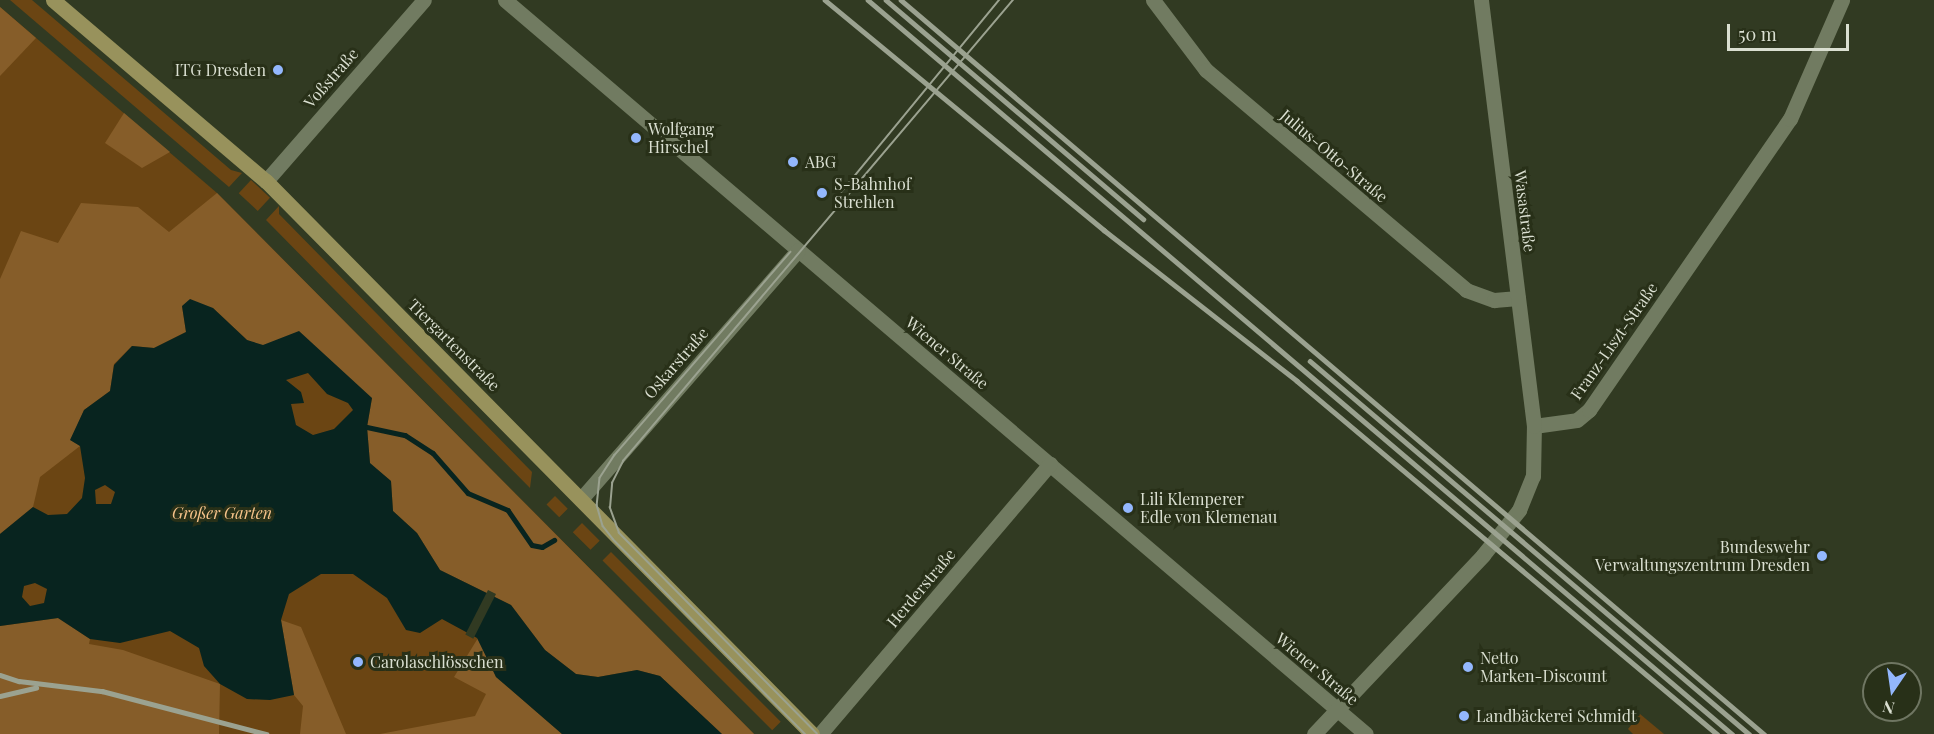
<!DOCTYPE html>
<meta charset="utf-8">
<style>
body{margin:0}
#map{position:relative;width:1934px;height:734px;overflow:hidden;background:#313a22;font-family:"Playfair Display",serif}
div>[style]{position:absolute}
.green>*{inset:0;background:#6b4513;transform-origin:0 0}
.forest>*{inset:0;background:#865d29}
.water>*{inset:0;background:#08241f}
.pier>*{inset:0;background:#313a22;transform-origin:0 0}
.stream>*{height:4.5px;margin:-2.25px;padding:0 2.25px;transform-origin:2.25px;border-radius:2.25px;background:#08241f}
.minor>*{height:15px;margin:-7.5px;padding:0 7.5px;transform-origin:7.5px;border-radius:7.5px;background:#717b61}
.major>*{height:15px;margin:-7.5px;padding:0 7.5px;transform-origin:7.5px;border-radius:7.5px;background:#98925c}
.tram>*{height:1.5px;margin:-0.75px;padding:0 0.75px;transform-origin:0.75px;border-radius:0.75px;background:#9ba290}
.rail>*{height:4.5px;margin:-2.25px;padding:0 2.25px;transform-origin:2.25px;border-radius:2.25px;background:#9ba290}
.dots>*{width:16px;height:16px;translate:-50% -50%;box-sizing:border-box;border:3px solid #283018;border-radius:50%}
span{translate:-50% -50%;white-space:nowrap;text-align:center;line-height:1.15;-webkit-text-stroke:6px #283018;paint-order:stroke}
.poi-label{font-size:16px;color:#dadfd1}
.right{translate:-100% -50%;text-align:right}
.left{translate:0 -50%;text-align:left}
.street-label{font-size:16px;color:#dadfd1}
.park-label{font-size:16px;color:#f6c38a;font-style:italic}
.north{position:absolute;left:1862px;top:662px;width:60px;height:60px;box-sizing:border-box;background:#283018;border:2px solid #6f7662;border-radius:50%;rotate:193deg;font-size:16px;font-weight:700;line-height:24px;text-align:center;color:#dadfd1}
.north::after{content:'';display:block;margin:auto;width:21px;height:27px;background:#93b7fd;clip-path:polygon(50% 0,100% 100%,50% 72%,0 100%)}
.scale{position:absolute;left:1727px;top:24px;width:122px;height:27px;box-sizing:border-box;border:3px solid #dadfd1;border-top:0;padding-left:8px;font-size:18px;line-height:21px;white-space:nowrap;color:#dadfd1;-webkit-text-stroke:4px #283018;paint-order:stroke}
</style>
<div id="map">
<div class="green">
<i style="clip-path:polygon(10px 0,32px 0,231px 170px,242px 173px,229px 187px)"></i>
<i style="clip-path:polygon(0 7px,217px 193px,754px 734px,0 734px)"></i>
<i style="left:251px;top:180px;width:26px;height:18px;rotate:43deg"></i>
<i style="clip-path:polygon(279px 206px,279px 214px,532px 472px,530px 488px,266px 220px)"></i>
<i style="left:555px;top:496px;width:18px;height:12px;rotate:45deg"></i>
<i style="left:582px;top:523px;width:25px;height:13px;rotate:45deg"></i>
<i style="left:611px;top:552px;width:240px;height:12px;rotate:45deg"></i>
<i style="clip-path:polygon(1640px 714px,1664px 734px,1633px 734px,1628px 729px)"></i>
</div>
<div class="forest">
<i style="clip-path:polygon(0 7px,36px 38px,0 76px)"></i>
<i style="clip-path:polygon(124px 113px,170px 152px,142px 168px,105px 143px)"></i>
<i style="clip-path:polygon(217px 193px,754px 734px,722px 734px,660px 676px,637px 670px,598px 677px,576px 674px,545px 650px,511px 605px,440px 570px,417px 533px,393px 511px,391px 481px,370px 464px,367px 427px,372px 398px,247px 340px,213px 308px,182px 306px,186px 332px,154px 348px,132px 346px,114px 364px,110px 391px,84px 410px,71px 440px,80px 446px,40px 477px,33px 507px,0 534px,0 279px,21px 231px,58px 243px,81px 203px,138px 207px,169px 232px)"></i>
<i style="clip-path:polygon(58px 618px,90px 639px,89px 644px,123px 650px,220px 684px,219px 734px,0 734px,0 626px)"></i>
<i style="clip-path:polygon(281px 620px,301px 627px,346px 734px,300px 734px,303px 706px,294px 695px)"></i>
<i style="clip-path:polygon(478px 638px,496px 677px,562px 734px,380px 734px,475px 716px,486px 694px,454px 677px)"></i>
</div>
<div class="water">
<i style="clip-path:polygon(evenodd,190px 299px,213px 308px,247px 340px,263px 345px,299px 331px,372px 398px,367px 427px,370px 463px,391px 481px,393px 511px,417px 533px,440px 570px,511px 605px,545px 650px,576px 674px,598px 677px,637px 670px,660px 676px,722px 734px,562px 734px,496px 677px,477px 638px,442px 619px,420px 633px,406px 630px,387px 598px,353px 574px,321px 574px,289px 594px,281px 620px,294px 695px,270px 700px,247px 699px,220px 684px,204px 666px,199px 648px,170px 631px,120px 643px,90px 639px,58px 618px,0 626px,0 534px,33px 507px,48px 515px,67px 514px,82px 498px,85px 478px,80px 446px,70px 440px,84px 410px,110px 391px,114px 365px,132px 346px,154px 348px,186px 332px,182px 306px,190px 299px,308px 373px,327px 394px,348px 403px,353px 410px,334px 429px,313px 435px,296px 425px,291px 404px,304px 403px,301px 392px,286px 380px,308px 373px,190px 299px,105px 485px,115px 492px,111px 504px,96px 504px,95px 490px,105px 485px,190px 299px,35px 583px,47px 589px,44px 603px,30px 606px,22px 597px,24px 586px,35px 583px)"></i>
</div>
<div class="pier">
<i style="left:488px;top:590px;width:9px;height:50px;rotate:27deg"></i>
</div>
<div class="stream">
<i style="left:367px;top:427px;width:39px;rotate:12deg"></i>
<i style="left:405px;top:435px;width:33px;rotate:33deg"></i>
<i style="left:433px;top:453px;width:53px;rotate:48.8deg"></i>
<i style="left:468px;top:493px;width:43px;rotate:23deg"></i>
<i style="left:508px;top:510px;width:42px;rotate:55.6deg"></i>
<i style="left:532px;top:545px;width:10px;rotate:11deg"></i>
<i style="left:542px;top:547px;width:14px;rotate:-30deg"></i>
</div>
<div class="minor">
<i style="left:505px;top:0;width:1131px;rotate:40.45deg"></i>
<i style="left:1153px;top:0;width:88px;rotate:52.9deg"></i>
<i style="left:1206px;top:70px;width:341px;rotate:40.2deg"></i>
<i style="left:1466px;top:290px;width:30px;rotate:20deg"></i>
<i style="left:1494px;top:300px;width:24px;rotate:-5deg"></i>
<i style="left:266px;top:181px;width:240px;rotate:-48.9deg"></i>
<i style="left:1534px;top:426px;width:43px;rotate:-7.9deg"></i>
<i style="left:1577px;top:420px;width:16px;rotate:-40deg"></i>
<i style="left:1589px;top:410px;width:354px;rotate:-55.4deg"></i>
<i style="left:1790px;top:119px;width:130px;rotate:-66.4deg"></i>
<i style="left:581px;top:499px;width:330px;rotate:-48.9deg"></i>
<i style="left:820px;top:734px;width:355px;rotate:-49.6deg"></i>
<i style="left:1314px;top:734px;width:246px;rotate:-46.6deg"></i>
<i style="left:1483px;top:555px;width:58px;rotate:-51.3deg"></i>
<i style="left:1519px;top:510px;width:37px;rotate:-68deg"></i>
<i style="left:1533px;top:476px;width:50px;rotate:-88.9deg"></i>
<i style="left:1534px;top:426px;width:429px;rotate:-97.1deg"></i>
</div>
<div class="major">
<i style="left:53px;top:0;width:280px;rotate:40.4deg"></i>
<i style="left:266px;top:181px;width:777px;rotate:45.36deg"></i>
</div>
<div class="tram">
<i style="left:834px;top:201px;width:260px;rotate:-50.6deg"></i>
<i style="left:791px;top:252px;width:269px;rotate:130.9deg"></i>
<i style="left:615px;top:455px;width:27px;rotate:123deg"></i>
<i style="left:600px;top:478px;width:27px;rotate:96deg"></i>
<i style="left:597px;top:505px;width:22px;rotate:74deg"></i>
<i style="left:603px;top:526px;width:16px;rotate:52deg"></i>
<i style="left:613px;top:539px;width:274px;rotate:45.4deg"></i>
<i style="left:817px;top:734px;width:282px;rotate:-134.6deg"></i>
<i style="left:619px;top:533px;width:27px;rotate:-110deg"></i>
<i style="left:610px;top:508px;width:25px;rotate:-85deg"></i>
<i style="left:612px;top:483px;width:25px;rotate:-63deg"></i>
<i style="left:623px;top:461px;width:604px;rotate:-49.77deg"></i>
</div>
<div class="rail">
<i style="left:825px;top:0;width:362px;rotate:39.5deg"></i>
<i style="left:1104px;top:230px;width:245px;rotate:38deg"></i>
<i style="left:1297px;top:381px;width:549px;rotate:40.05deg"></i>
<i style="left:868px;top:0;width:1134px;rotate:40.35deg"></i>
<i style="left:886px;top:0;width:338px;rotate:40.4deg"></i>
<i style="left:901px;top:0;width:1133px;rotate:40.38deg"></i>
<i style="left:1310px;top:361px;width:576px;rotate:40.35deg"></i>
<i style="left:0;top:675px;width:20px;rotate:18deg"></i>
<i style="left:19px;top:681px;width:84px;rotate:6.9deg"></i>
<i style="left:102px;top:691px;width:170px;rotate:14.7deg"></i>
<i style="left:0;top:696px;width:37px;rotate:-13deg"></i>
</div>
<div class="dots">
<i style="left:278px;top:70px;background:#93b7fd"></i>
<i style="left:636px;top:138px;background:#93b7fd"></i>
<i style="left:793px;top:162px;background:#93b7fd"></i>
<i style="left:822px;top:193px;background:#93b7fd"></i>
<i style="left:1128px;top:508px;background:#93b7fd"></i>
<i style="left:1822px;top:556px;background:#93b7fd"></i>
<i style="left:358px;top:662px;background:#93b7fd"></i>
<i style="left:1468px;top:667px;background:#93b7fd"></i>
<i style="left:1464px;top:716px;background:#93b7fd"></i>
</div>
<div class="poi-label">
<span class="right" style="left:266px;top:70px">ITG Dresden</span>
<span class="left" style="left:648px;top:138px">Wolfgang<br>Hirschel</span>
<span class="left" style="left:805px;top:162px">ABG</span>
<span class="left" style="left:834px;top:193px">S-Bahnhof<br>Strehlen</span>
<span class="left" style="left:1140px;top:508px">Lili Klemperer<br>Edle von Klemenau</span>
<span class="right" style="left:1810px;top:556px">Bundeswehr<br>Verwaltungszentrum Dresden</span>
<span class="left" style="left:1480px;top:667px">Netto<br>Marken-Discount</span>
<span class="left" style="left:370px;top:662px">Carolaschlösschen</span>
<span class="left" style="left:1476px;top:716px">Landbäckerei Schmidt</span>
</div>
<div class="street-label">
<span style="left:331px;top:78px;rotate:-49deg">Voßstraße</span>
<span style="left:1334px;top:156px;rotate:40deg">Julius-Otto-Straße</span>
<span style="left:1525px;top:211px;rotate:83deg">Wasastraße</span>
<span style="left:1614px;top:341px;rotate:-55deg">Franz-Liszt-Straße</span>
<span style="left:454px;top:345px;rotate:45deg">Tiergartenstraße</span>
<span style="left:947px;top:353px;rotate:40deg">Wiener Straße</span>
<span style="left:676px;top:363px;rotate:-49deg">Oskarstraße</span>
<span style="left:921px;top:588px;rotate:-50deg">Herderstraße</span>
<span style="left:1317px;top:669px;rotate:40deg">Wiener Straße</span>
</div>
<div class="park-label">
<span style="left:222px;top:513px">Großer Garten</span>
</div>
<div class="north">N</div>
<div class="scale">50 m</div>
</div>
